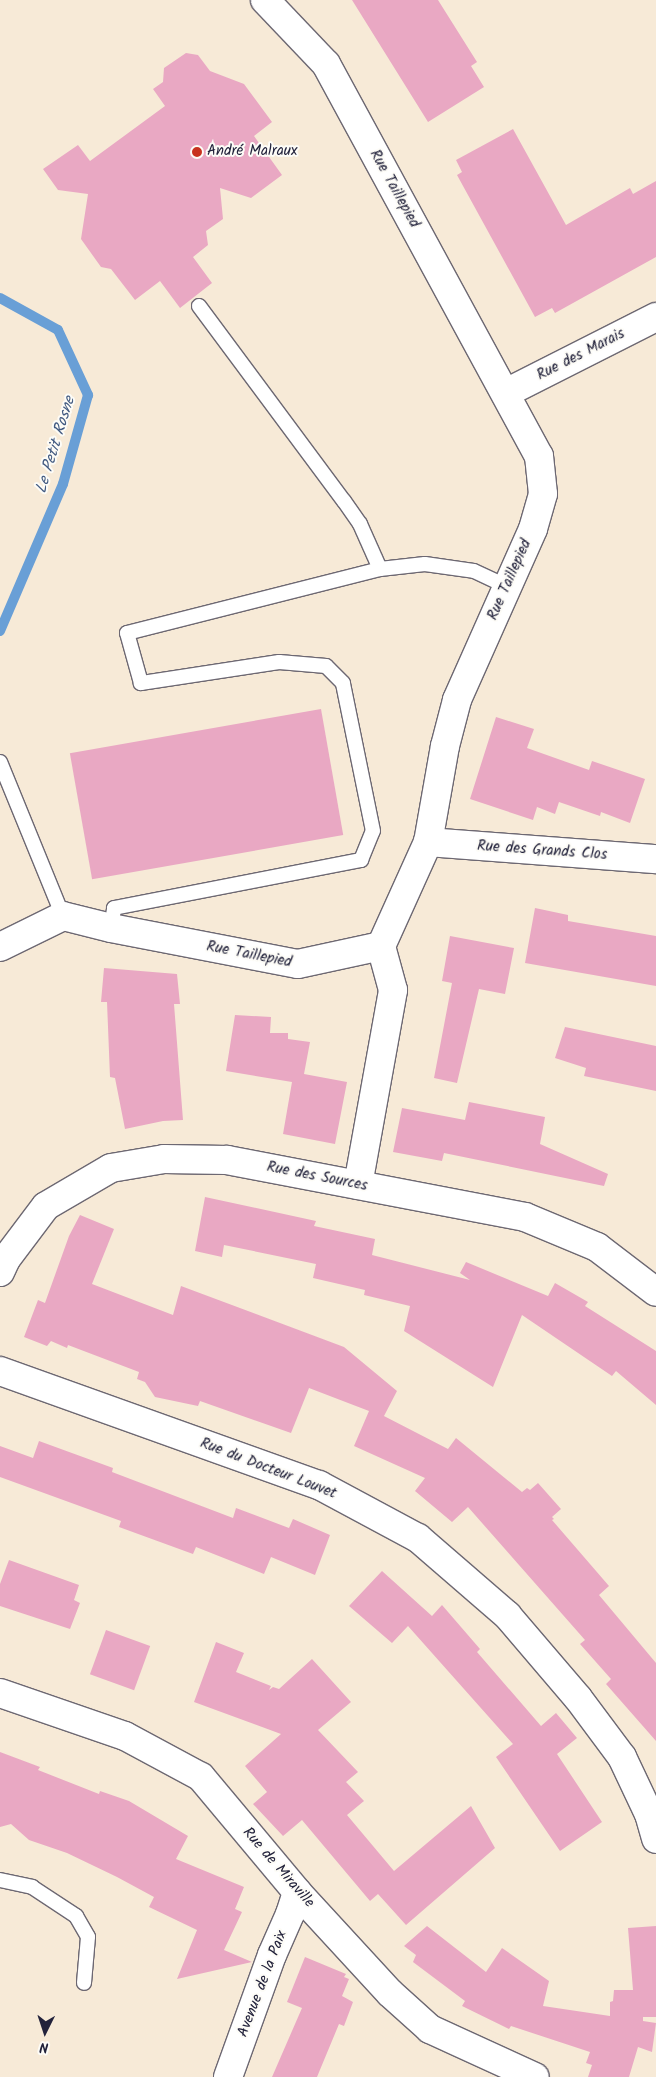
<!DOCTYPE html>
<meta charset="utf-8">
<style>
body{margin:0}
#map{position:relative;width:656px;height:2077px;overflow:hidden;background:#f7ead7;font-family:Kalam,sans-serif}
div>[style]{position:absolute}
.stream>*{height:10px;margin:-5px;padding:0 5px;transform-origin:5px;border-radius:5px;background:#699fd6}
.building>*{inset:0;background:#e9a8c3;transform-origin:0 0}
.roads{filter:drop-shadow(1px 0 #6d6872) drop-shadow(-1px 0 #6d6872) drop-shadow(0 1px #6d6872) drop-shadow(0 -1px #6d6872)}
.service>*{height:14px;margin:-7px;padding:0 7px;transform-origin:7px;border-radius:7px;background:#fff}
.minor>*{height:28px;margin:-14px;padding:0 14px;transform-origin:14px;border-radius:14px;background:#fff}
.dots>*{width:14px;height:14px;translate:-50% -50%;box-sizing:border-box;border:2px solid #fdfcf7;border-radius:50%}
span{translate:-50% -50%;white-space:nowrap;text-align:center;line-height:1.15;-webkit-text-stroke:4px #fdfcf7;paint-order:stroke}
.poi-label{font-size:15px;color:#22223b}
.left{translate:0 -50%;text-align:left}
.street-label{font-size:15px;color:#22223b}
.water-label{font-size:16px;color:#425a81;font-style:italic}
.north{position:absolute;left:20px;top:2007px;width:50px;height:50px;-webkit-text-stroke:4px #fdfcf7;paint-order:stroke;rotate:184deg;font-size:14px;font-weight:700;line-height:20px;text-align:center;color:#22223b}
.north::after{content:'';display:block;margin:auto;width:18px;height:22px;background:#22223b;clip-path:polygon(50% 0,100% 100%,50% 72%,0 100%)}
</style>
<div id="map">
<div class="stream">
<i style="left:0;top:298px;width:66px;rotate:28.9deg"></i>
<i style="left:58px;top:330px;width:72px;rotate:65.2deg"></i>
<i style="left:88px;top:395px;width:92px;rotate:105.7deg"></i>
<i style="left:63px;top:484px;width:160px;rotate:113.2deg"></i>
</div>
<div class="building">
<i style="clip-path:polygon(352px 0,438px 0,477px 62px,471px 66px,484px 87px,428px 122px)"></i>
<i style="clip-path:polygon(186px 53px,198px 55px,210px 71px,244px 84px,272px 122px,254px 136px,282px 175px,251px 198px,220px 188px,223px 219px,206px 231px,208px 245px,193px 257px,212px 283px,180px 308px,160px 281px,135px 300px,111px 269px,101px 267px,81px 239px,88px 194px,58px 190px,43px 169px,78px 145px,90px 161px,165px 106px,153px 89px,163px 82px,164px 68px)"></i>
<i style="clip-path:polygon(513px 129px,566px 225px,630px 188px,633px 194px,656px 181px,656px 257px,555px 313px,552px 308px,535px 317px,457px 175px,462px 172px,456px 160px)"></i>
<i style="left:321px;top:709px;width:128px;height:255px;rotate:80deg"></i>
<i style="clip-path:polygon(496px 717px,534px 729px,527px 748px,589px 770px,592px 761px,645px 779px,630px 823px,601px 812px,600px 816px,559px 802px,555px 814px,537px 807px,533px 820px,470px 799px)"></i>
<i style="clip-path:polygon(535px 908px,568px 915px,568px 921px,656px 936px,656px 986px,525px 963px)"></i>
<i style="clip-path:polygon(450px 936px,514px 948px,505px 994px,479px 989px,457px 1083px,434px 1078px,452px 983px,442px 981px)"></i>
<i style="clip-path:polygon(104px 968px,177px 974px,180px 1004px,174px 1004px,183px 1120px,163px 1121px,125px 1129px,115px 1078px,110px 1077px,107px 1002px,101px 1002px)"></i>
<i style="clip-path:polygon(235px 1015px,271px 1017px,270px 1033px,288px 1033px,288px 1039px,310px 1042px,304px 1074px,347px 1082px,335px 1144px,283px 1134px,292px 1082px,226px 1071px)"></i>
<i style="clip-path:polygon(565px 1027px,656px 1046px,656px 1091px,584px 1076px,586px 1068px,555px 1058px)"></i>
<i style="clip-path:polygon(469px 1102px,545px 1117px,540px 1144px,608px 1174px,604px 1186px,444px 1153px,442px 1161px,393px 1152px,402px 1108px,465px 1120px)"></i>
<i style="clip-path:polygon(205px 1197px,316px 1221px,314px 1226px,375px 1239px,372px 1255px,470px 1280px,460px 1273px,466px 1262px,548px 1296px,555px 1283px,588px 1302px,585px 1306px,656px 1351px,656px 1405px,616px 1371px,612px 1376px,522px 1315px,493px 1387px,404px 1331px,410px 1306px,364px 1295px,365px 1290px,313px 1278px,316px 1264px,224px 1245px,222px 1257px,195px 1251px)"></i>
<i style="clip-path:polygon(80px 1215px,114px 1229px,92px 1284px,173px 1315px,181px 1286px,344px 1347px,397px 1391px,384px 1416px,382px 1415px,448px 1449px,456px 1438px,522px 1492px,527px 1488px,530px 1490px,538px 1483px,561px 1509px,552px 1517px,554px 1519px,552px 1520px,609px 1586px,599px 1595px,656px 1663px,656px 1741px,606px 1684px,611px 1679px,580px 1644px,585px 1640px,468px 1507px,452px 1522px,415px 1491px,425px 1478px,354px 1446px,369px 1411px,309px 1388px,291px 1433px,200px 1401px,198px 1406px,155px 1397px,145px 1382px,137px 1379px,139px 1372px,68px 1345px,67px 1348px,51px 1341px,47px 1346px,24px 1337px,38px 1300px,45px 1303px,69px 1236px)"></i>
<i style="clip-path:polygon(39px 1441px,113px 1468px,112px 1472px,233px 1518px,236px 1508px,289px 1528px,293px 1519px,330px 1535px,315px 1575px,271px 1557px,264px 1574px,196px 1547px,193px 1554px,119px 1527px,121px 1521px,0 1477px,0 1446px,33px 1458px)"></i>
<i style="clip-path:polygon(9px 1560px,79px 1585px,74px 1600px,80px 1603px,70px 1629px,0 1606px,0 1584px)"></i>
<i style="clip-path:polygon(382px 1571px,432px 1616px,442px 1605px,480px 1649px,477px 1652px,541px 1726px,556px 1713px,577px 1738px,557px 1754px,602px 1822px,560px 1851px,496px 1757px,513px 1744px,408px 1626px,392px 1643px,349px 1606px)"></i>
<i style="left:106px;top:1630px;width:47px;height:47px;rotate:20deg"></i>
<i style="clip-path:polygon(216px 1642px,244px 1653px,236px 1672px,271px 1686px,269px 1690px,273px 1687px,279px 1689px,312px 1659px,351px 1702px,318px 1730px,358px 1772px,346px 1782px,364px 1801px,347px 1815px,394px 1871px,471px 1806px,495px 1848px,406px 1925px,378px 1894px,370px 1901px,302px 1820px,283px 1836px,253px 1804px,267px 1792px,245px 1766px,281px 1734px,194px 1702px)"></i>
<i style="clip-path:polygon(0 1752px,40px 1767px,38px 1770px,99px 1794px,100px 1791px,129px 1801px,188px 1836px,176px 1859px,244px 1887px,235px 1909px,242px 1912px,224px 1950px,252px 1962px,177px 1979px,197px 1930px,149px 1907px,154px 1897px,117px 1877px,67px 1853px,29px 1840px,11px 1824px,0 1827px)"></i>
<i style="clip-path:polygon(427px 1926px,486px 1972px,502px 1948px,549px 1981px,543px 2006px,610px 2016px,610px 2002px,613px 2001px,614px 1990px,633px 1990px,628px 1928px,656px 1926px,656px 2017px,643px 2017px,643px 2021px,656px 2023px,652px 2052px,638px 2047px,629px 2077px,588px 2077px,592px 2065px,586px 2063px,590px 2052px,511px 2026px,509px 2029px,462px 2006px,465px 2001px,413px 1962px,416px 1955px,404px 1946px)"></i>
<i style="clip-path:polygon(305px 1957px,346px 1974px,344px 1977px,349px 1979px,342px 1996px,353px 2002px,344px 2026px,339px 2024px,317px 2077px,272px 2077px,302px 2008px,287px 2002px)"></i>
</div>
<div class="roads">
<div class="service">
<i style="left:199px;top:306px;width:243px;rotate:53.4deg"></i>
<i style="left:344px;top:501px;width:28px;rotate:55deg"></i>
<i style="left:360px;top:524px;width:49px;rotate:66deg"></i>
<i style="left:0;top:762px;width:166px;rotate:67.8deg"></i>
<i style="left:111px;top:928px;width:20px;rotate:-81deg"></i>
<i style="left:114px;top:908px;width:252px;rotate:-11deg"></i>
<i style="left:361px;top:860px;width:31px;rotate:-68deg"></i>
<i style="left:373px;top:831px;width:151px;rotate:-101.5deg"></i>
<i style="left:343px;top:683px;width:24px;rotate:-135deg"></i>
<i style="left:326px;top:666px;width:47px;rotate:-175.1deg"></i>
<i style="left:279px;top:662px;width:140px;rotate:171.3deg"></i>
<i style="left:141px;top:683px;width:52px;rotate:-105.6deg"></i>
<i style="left:127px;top:633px;width:261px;rotate:-14.2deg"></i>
<i style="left:380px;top:569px;width:45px;rotate:-6.3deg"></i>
<i style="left:425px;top:564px;width:49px;rotate:8.1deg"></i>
<i style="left:474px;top:571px;width:38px;rotate:25deg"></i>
<i style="left:0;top:1880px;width:33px;rotate:12deg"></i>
<i style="left:32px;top:1887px;width:53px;rotate:33.4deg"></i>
<i style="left:76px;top:1916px;width:24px;rotate:60deg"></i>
<i style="left:88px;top:1937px;width:46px;rotate:95deg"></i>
</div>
<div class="minor">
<i style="left:265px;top:0;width:88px;rotate:46.4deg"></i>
<i style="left:326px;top:64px;width:446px;rotate:61.5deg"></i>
<i style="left:539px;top:456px;width:38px;rotate:84deg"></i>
<i style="left:543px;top:494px;width:36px;rotate:106deg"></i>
<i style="left:533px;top:529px;width:187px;rotate:114deg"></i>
<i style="left:457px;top:700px;width:48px;rotate:104.6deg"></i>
<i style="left:445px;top:746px;width:97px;rotate:100deg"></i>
<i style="left:428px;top:842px;width:114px;rotate:114.3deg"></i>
<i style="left:506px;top:393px;width:168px;rotate:-26.9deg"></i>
<i style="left:428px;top:842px;width:229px;rotate:4.3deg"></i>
<i style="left:0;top:947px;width:70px;rotate:-26.2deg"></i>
<i style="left:63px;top:916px;width:49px;rotate:14deg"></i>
<i style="left:111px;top:928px;width:190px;rotate:10.9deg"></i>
<i style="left:298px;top:964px;width:85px;rotate:-12.2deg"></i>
<i style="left:358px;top:1185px;width:198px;rotate:-79.8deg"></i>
<i style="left:393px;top:990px;width:46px;rotate:-105.3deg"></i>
<i style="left:0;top:1272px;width:14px;rotate:-65deg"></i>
<i style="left:6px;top:1259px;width:66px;rotate:-53deg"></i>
<i style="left:46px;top:1206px;width:75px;rotate:-30.3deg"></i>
<i style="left:111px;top:1168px;width:54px;rotate:-9.6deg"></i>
<i style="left:164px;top:1159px;width:63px;rotate:0.9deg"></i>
<i style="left:227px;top:1160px;width:303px;rotate:10.8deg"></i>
<i style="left:525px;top:1217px;width:78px;rotate:22.6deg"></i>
<i style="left:597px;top:1247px;width:74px;rotate:37.3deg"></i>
<i style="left:0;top:1371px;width:339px;rotate:19.7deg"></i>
<i style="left:319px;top:1485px;width:112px;rotate:28.2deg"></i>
<i style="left:418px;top:1538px;width:118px;rotate:40.9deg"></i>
<i style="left:507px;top:1615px;width:109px;rotate:49.5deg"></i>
<i style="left:578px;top:1698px;width:74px;rotate:53.3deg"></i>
<i style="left:622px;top:1757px;width:63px;rotate:64.7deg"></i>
<i style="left:649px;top:1814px;width:26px;rotate:74deg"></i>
<i style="left:0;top:1693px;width:132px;rotate:19deg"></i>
<i style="left:125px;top:1736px;width:86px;rotate:28.3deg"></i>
<i style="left:201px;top:1777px;width:150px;rotate:50.1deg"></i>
<i style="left:297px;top:1892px;width:137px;rotate:47.4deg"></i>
<i style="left:390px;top:1993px;width:54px;rotate:42deg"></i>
<i style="left:430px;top:2029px;width:115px;rotate:24.6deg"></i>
<i style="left:228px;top:2077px;width:130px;rotate:-70.2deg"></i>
<i style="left:272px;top:1955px;width:45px;rotate:-66.3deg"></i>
<i style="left:290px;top:1914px;width:23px;rotate:-72deg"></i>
</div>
</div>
<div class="dots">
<i style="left:197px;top:152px;background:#c8321e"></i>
</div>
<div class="poi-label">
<span class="left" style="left:207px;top:152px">André Malraux</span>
</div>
<div class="street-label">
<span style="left:394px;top:189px;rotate:61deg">Rue Taillepied</span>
<span style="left:581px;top:355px;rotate:-27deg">Rue des Marais</span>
<span style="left:510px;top:580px;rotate:-66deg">Rue Taillepied</span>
<span style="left:542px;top:851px;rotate:4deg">Rue des Grands Clos</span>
<span style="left:249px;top:955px;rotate:11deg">Rue Taillepied</span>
<span style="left:317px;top:1177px;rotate:11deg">Rue des Sources</span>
<span style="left:268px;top:1469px;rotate:21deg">Rue du Docteur Louvet</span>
<span style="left:278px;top:1868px;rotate:49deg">Rue de Miraville</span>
<span style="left:263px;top:1984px;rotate:-69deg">Avenue de la Paix</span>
</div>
<div class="water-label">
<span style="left:56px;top:445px;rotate:-73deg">Le Petit Rosne</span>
</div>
<div class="north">N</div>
</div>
